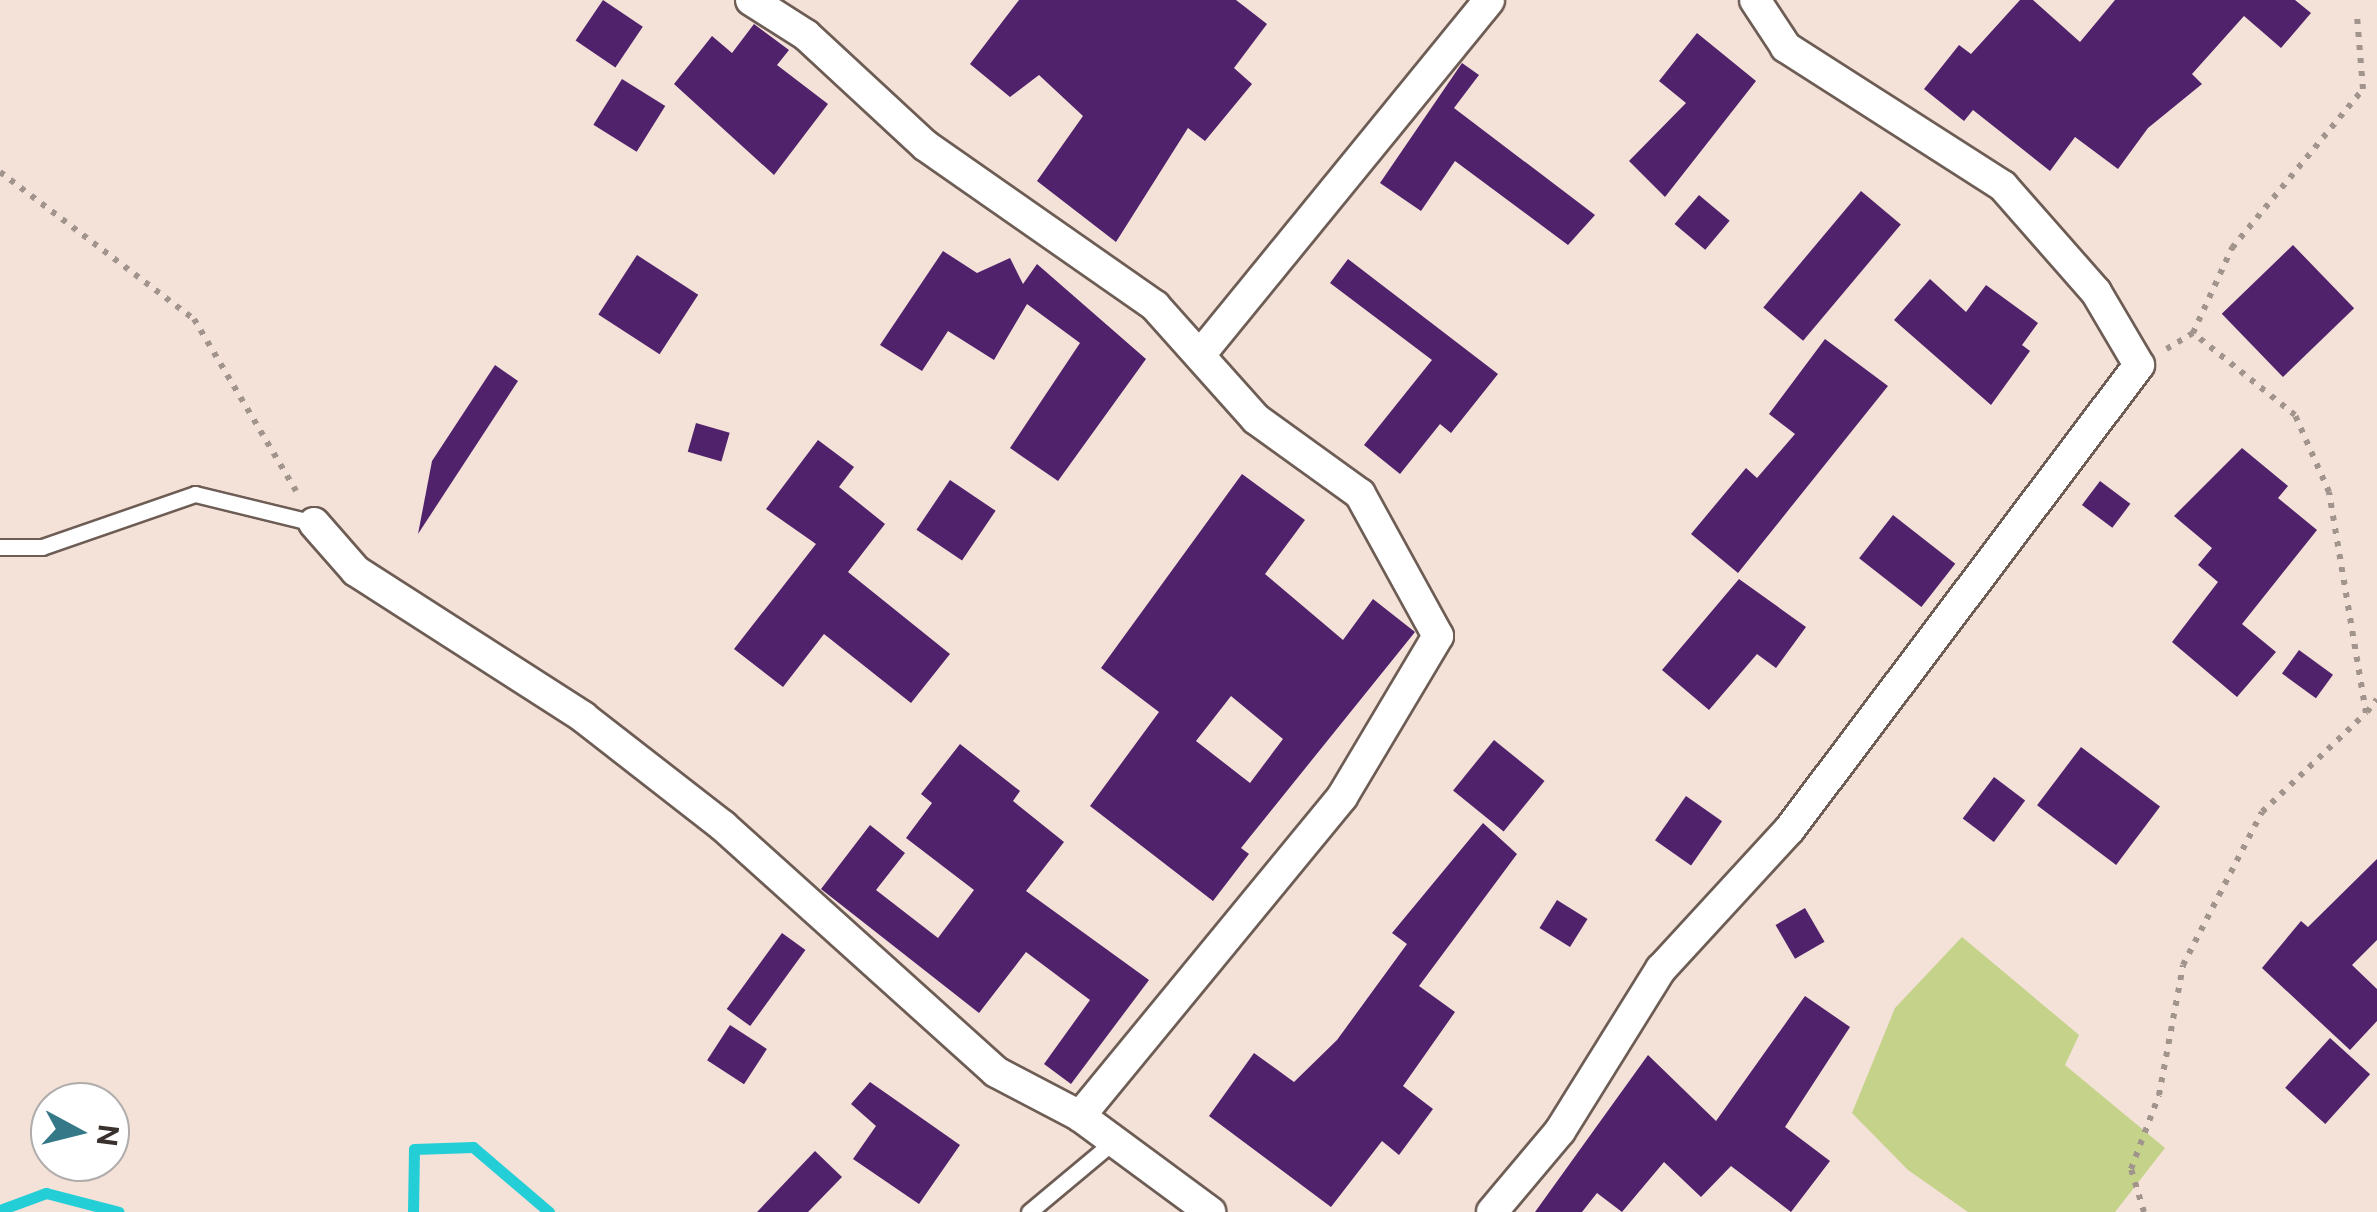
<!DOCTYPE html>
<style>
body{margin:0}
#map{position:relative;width:2377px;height:1212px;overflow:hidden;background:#f4e1d8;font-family:"Public Sans",sans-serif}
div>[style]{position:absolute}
.green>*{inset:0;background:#c4d28a}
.stream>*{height:11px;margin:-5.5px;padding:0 5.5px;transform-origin:5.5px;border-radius:5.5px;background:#24ced6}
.building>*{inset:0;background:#50226c;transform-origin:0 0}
.path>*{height:6px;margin-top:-3px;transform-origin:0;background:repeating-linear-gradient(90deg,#a1948d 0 5px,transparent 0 13px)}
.roads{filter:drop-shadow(2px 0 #6d5d55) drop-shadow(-2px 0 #6d5d55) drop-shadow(0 2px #6d5d55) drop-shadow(0 -2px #6d5d55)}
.lane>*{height:15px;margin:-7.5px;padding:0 7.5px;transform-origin:7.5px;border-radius:7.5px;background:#fff}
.street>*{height:30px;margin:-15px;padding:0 15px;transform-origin:15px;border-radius:15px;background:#fff}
span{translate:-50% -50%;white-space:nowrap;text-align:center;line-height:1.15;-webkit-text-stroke:10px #fff;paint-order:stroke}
.north{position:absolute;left:30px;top:1082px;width:100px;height:100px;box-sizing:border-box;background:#fff;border:2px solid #afadab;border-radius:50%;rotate:97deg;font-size:28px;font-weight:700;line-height:40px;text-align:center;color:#38312d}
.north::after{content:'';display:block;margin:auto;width:35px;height:45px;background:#357988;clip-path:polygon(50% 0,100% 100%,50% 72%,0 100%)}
</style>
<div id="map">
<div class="green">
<i style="clip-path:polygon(1962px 937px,2079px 1035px,2065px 1065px,2165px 1148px,2115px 1212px,1968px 1212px,1908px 1170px,1852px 1113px,1895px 1008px)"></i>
</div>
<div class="stream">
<i style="left:0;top:1210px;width:49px;rotate:-20.3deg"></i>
<i style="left:46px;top:1193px;width:75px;rotate:14.6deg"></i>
<i style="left:413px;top:1212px;width:63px;rotate:-89.1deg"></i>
<i style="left:414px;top:1149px;width:59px;rotate:-1.9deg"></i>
<i style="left:473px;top:1147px;width:100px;rotate:40.5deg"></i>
</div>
<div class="building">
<i style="left:603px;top:0;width:48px;height:49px;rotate:34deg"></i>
<i style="clip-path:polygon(1019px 0,1236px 0,1267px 24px,1234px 68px,1252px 84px,1205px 141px,1188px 128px,1116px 242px,1037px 181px,1083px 116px,1039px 75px,1010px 97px,970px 64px)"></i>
<i style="clip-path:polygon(2020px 0,2033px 0,2080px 42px,2115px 0,2295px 0,2311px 13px,2281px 48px,2244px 16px,2192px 74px,2202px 84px,2148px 128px,2118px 169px,2075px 137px,2050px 171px,1973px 110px,1964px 121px,1924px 89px,1959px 45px,1971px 54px)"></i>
<i style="clip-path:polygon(754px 24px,789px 50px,777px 65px,828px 104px,774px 175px,674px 84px,712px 36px,732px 53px)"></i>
<i style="clip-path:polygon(1697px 33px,1756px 81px,1665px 197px,1629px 161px,1686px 103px,1659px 81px)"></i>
<i style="clip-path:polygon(1462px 63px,1479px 75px,1454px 108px,1595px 215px,1568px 245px,1455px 161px,1421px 211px,1380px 183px)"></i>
<i style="left:622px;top:79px;width:51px;height:54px;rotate:32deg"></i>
<i style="left:1861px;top:191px;width:52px;height:152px;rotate:40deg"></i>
<i style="left:1699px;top:195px;width:40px;height:38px;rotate:40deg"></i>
<i style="left:2293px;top:245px;width:88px;height:99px;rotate:46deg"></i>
<i style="clip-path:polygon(943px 251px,977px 273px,1010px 258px,1023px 284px,1037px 264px,1146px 359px,1058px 481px,1010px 448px,1080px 343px,1027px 304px,994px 360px,948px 331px,922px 371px,880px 345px)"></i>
<i style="left:637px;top:255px;width:73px;height:71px;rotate:33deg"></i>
<i style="clip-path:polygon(1348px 259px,1498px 374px,1451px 433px,1440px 424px,1400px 474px,1364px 445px,1432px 360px,1330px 283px)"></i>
<i style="clip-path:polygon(1930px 279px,1966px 312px,1986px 285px,2038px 323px,2022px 345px,2030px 351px,1991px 405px,1894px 320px)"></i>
<i style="clip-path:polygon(1825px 339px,1888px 386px,1738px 573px,1691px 534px,1746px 468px,1757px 478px,1795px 434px,1769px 414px)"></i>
<i style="clip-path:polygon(495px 365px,518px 381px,418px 534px,432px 461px)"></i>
<i style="left:696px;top:423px;width:35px;height:30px;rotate:16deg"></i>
<i style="clip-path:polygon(818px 440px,854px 467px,839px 487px,885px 524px,848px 572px,950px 654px,911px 703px,824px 634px,783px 687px,734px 649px,816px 544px,766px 509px)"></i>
<i style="clip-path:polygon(2242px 448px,2288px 486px,2278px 498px,2317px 530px,2242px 624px,2276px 652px,2237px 697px,2172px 642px,2218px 582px,2198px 565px,2212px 548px,2174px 516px)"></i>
<i style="clip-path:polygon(evenodd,1242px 474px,1305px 520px,1265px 574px,1343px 640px,1373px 599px,1415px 632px,1241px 848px,1249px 854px,1213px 901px,1090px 806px,1159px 712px,1101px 668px,1242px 474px,1231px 696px,1283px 739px,1250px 783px,1196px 741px,1231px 696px)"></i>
<i style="left:950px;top:480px;width:55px;height:60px;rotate:34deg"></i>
<i style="left:2100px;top:481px;width:38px;height:30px;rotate:37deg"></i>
<i style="left:1893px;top:515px;width:79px;height:55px;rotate:38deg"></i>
<i style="clip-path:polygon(1739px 579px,1806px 627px,1776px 668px,1757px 654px,1709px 710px,1662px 670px)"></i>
<i style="left:2299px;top:650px;width:42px;height:29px;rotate:36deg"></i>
<i style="left:1494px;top:740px;width:65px;height:65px;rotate:39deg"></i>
<i style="clip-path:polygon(960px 744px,1020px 791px,1013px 801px,1064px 842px,1026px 891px,1149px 980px,1071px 1084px,1044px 1064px,1090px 1000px,1026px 952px,979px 1013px,821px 889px,870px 825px,905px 853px,876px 890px,938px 938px,974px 890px,906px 838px,932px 803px,921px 794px)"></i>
<i style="left:2081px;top:747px;width:99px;height:73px;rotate:37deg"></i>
<i style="left:1994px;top:777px;width:39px;height:52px;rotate:37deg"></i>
<i style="left:1686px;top:796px;width:44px;height:54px;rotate:35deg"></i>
<i style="clip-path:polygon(1483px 823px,1517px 854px,1419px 986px,1455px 1012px,1403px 1086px,1433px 1109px,1399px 1155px,1382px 1141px,1331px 1207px,1209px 1116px,1254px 1053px,1294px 1082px,1337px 1040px,1407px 944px,1392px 933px)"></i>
<i style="clip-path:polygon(2377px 859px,2377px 940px,2352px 965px,2377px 989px,2377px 1021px,2350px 1050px,2262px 968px,2301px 921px,2308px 927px)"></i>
<i style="left:1557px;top:900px;width:36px;height:33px;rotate:32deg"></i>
<i style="left:1805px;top:908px;width:39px;height:34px;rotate:60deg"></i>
<i style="left:782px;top:933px;width:29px;height:94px;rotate:36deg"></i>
<i style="clip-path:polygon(1805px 996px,1850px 1027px,1785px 1127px,1830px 1161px,1791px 1212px,1731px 1166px,1701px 1197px,1664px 1162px,1622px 1212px,1597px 1193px,1582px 1212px,1535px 1212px,1648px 1055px,1716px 1121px)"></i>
<i style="left:730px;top:1025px;width:44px;height:42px;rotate:33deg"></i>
<i style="left:2330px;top:1038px;width:54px;height:67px;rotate:42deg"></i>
<i style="clip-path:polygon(870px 1082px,960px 1145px,919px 1204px,853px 1159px,876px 1126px,851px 1104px)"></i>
<i style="clip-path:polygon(815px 1151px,842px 1177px,808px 1212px,757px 1212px)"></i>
</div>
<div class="path">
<i style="left:0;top:172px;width:243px;rotate:37.2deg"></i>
<i style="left:194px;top:319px;width:200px;rotate:59.3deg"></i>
<i style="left:2193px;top:333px;width:94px;rotate:-65.4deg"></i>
<i style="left:2232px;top:248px;width:206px;rotate:-50.5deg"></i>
<i style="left:2363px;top:89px;width:73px;rotate:-94.7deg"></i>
<i style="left:2367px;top:712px;width:16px;rotate:-52deg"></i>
<i style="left:2144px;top:1212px;width:45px;rotate:-106.8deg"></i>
<i style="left:2131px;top:1169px;width:79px;rotate:-69.3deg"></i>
<i style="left:2159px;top:1095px;width:132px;rotate:-79.5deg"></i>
<i style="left:2183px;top:965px;width:172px;rotate:-62.7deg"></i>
<i style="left:2262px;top:812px;width:144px;rotate:-43.6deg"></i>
<i style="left:2366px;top:713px;width:224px;rotate:-99.5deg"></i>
<i style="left:2329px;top:492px;width:84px;rotate:-113.8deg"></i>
<i style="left:2295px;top:415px;width:131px;rotate:-141.2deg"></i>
<i style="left:2193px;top:333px;width:31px;rotate:149deg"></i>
</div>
<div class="roads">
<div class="lane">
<i style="left:0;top:547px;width:42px"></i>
<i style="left:42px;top:547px;width:162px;rotate:-19.1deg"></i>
<i style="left:195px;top:494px;width:122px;rotate:13.7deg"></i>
<i style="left:1029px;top:1212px;width:111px;rotate:-39.9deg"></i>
</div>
<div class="street">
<i style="left:751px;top:0;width:65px;rotate:32.5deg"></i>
<i style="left:806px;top:35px;width:163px;rotate:42.8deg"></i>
<i style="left:926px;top:146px;width:279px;rotate:34.9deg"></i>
<i style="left:1155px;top:306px;width:152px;rotate:48.2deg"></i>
<i style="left:1256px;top:419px;width:128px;rotate:35.8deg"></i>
<i style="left:1360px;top:494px;width:162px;rotate:61.2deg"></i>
<i style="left:1438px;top:636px;width:187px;rotate:120.8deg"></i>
<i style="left:1342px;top:797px;width:413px;rotate:129.4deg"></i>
<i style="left:1204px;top:350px;width:451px;rotate:-50.8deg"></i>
<i style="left:314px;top:523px;width:64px;rotate:48.8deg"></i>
<i style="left:356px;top:571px;width:270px;rotate:32.7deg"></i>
<i style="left:583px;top:717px;width:177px;rotate:37.9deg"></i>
<i style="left:723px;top:826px;width:367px;rotate:42deg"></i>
<i style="left:996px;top:1072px;width:95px;rotate:27.6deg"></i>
<i style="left:1080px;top:1116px;width:162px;rotate:36.4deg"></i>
<i style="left:1492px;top:1212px;width:106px;rotate:-50deg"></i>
<i style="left:1560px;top:1131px;width:191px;rotate:-58.1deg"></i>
<i style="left:1661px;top:969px;width:189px;rotate:-47.4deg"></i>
<i style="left:1789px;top:830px;width:582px;rotate:-53.03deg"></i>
<i style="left:2139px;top:365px;width:85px;rotate:-120.5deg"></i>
<i style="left:2096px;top:292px;width:141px;rotate:-131.3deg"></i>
<i style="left:2003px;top:186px;width:258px;rotate:-147.4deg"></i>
<i style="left:1786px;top:47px;width:56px;rotate:-123.4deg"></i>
</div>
</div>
<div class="north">N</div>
</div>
